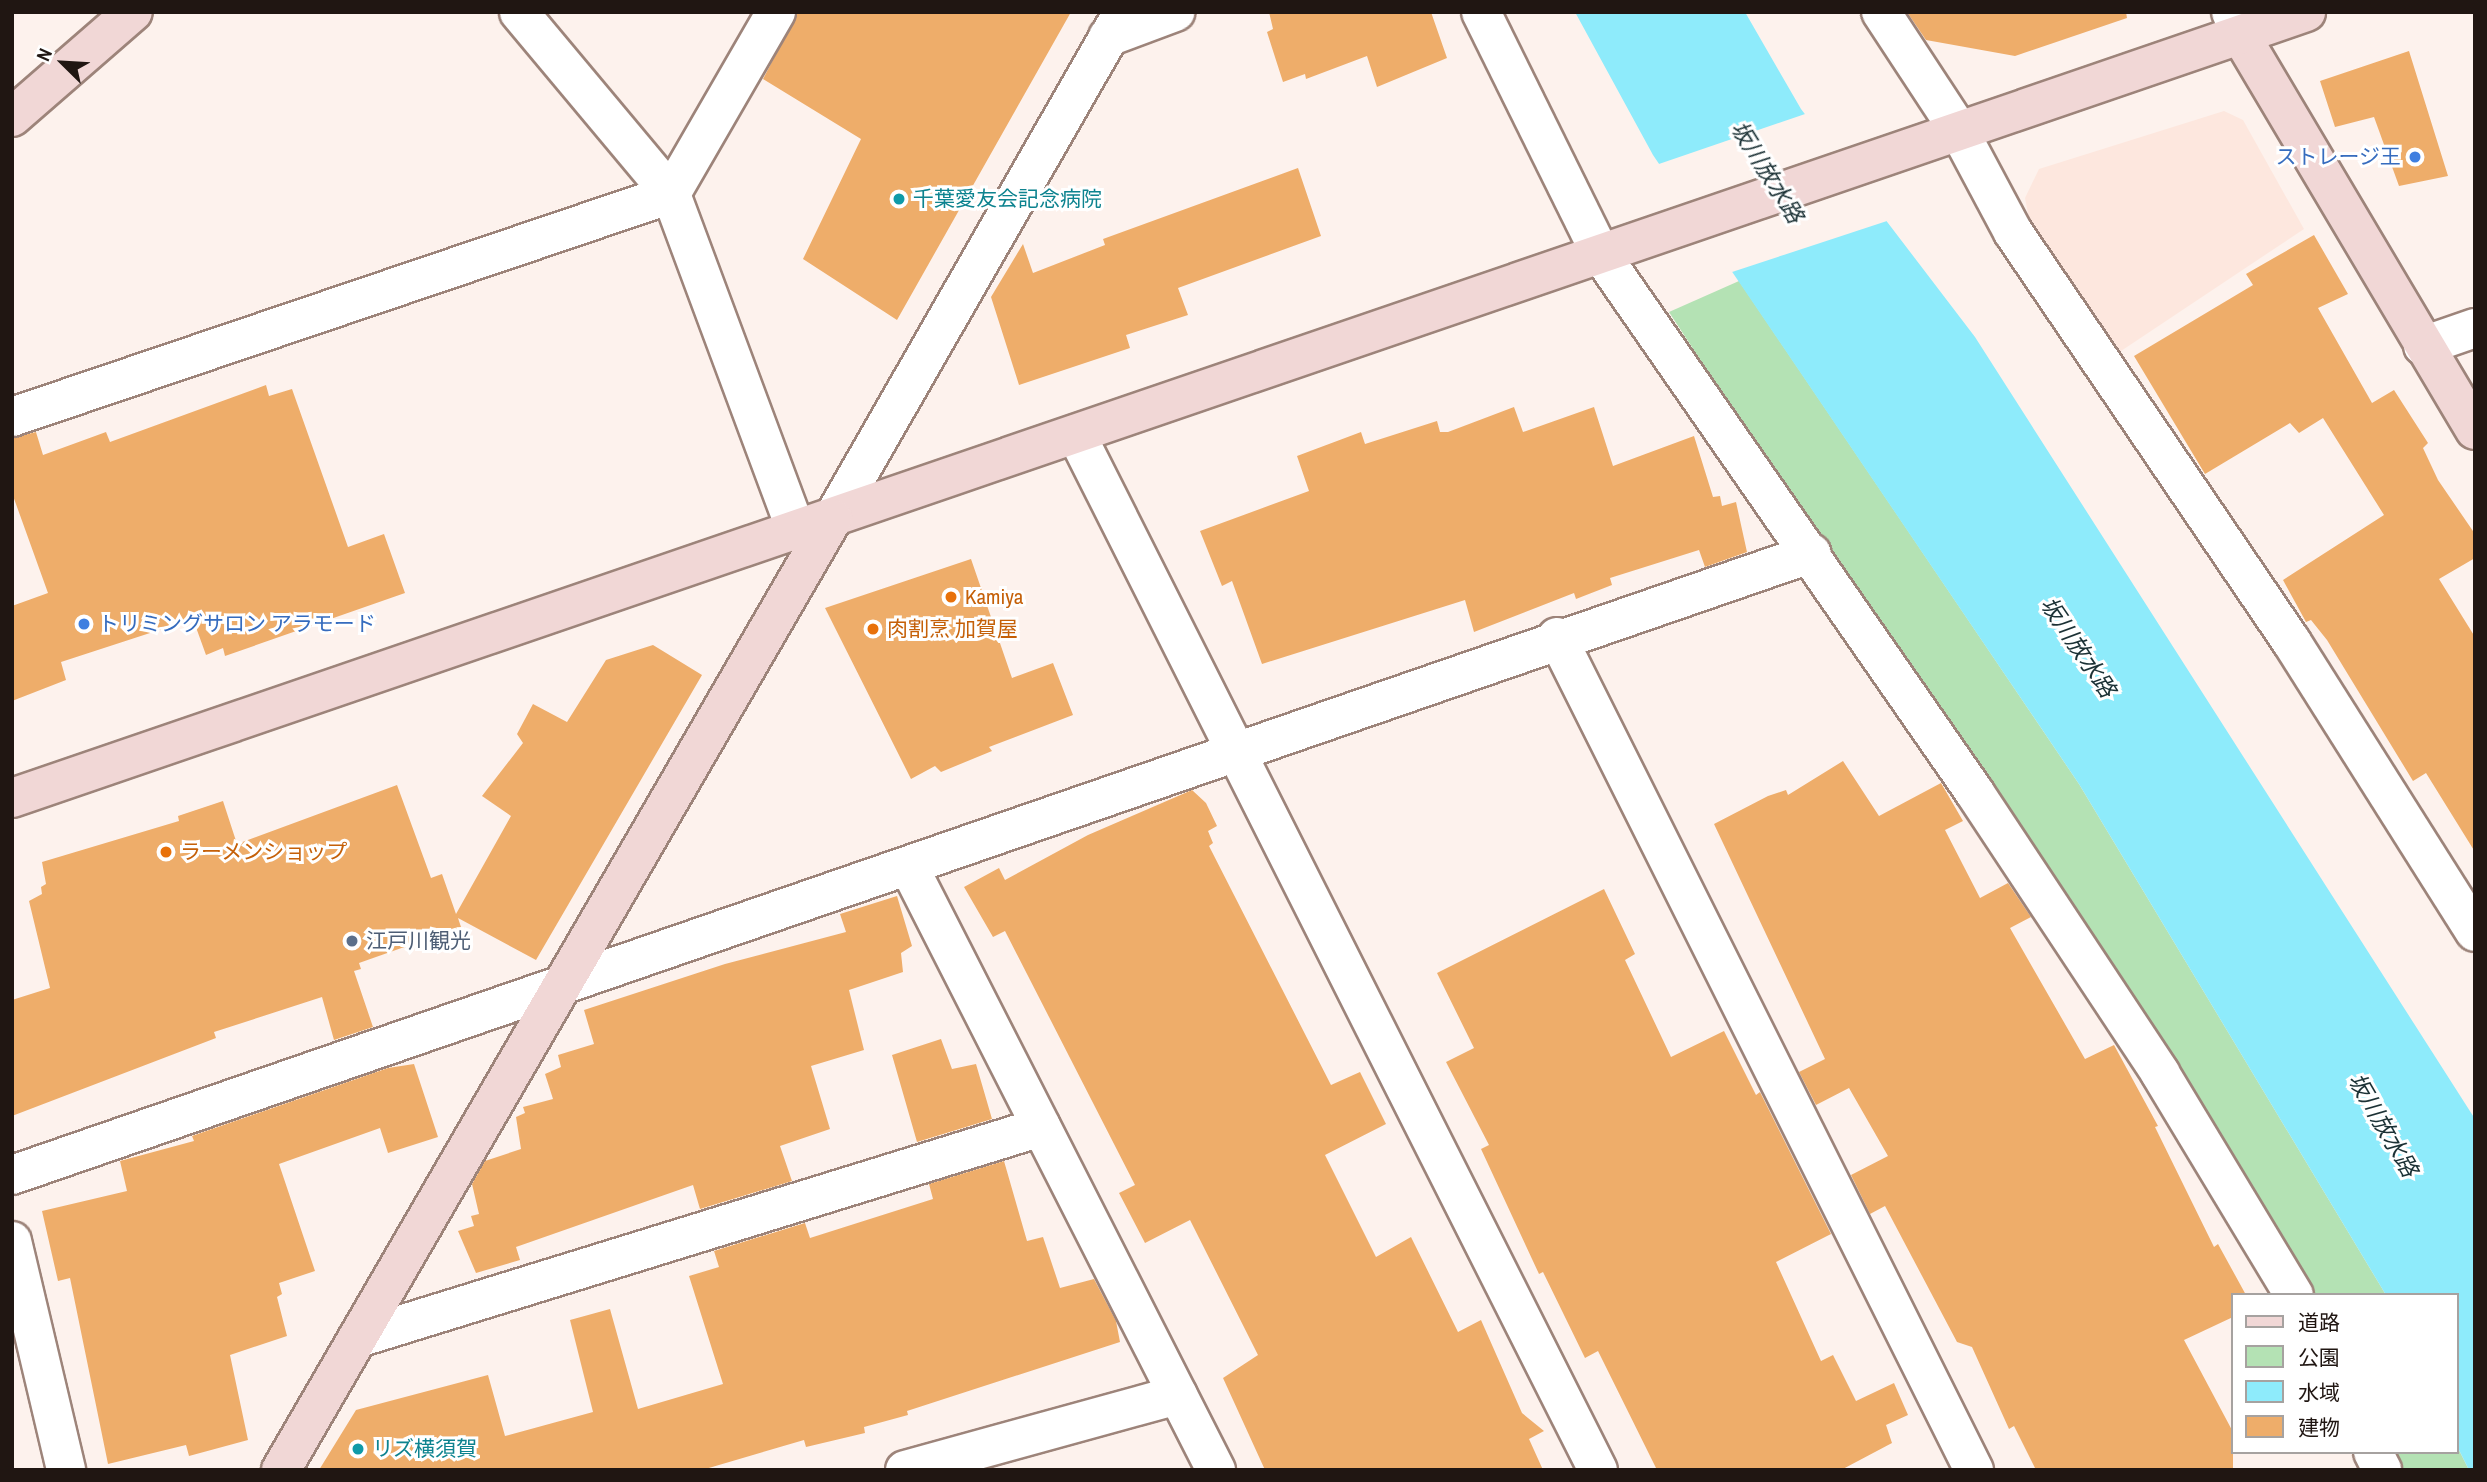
<!DOCTYPE html>
<meta charset="utf-8">
<style>
body{margin:0}
#map{position:relative;width:2487px;height:1482px;overflow:hidden;background:#fdf2ed;font-family:"Archivo Narrow","Noto Sans JP",sans-serif}
div>[style]{position:absolute}
.built>*{inset:0;background:#fde7de}
.green>*{inset:0;background:#b4e2b4}
.water>*{inset:0;background:#8eebfb}
.pier>*{inset:0;background:#fdf2ed}
.building>*{inset:0;background:#eead6a}
.roads{filter:drop-shadow(2px 0 #9d847a) drop-shadow(-2px 0 #9d847a) drop-shadow(0 2px #9d847a) drop-shadow(0 -2px #9d847a)}
.street>*{height:38px;margin:-19px;padding:0 19px;transform-origin:19px;border-radius:19px;background:#fff}
.secondary>*{height:38px;margin:-19px;padding:0 19px;transform-origin:19px;border-radius:19px;background:#f1d7d6}
.dots>*{width:19px;height:19px;translate:-50% -50%;box-sizing:border-box;border:4px solid #fff;border-radius:50%}
span{translate:-50% -50%;white-space:nowrap;text-align:center;line-height:1.15;-webkit-text-stroke:6px #fff;paint-order:stroke}
.shop-label{font-size:21px;color:#366cbe}
.right{translate:-100% -50%;text-align:right}
.left{translate:0 -50%;text-align:left}
.culture-label{font-size:21px;color:#0d838f}
.food-label{font-size:21px;color:#c56008}
.service-label{font-size:21px;color:#4e5e75}
.water-label{font-size:23px;color:#1b3135;font-style:italic}
.frame{position:absolute;inset:0;border:14px solid #201612;pointer-events:none}
.legend{position:absolute;left:2231px;top:1293px;width:228px;height:161px;box-sizing:border-box;background:#fff;border:2px solid #a6a2a0;margin:0;padding:9px 12px;list-style:none;font-size:21px;color:#201612}
.legend li{display:flex;align-items:center;gap:14px;height:35px}
.legend b{width:35px;border:2px solid #a6a2a0}
.north{position:absolute;left:28px;top:28px;width:70px;height:70px;-webkit-text-stroke:5px #fff;paint-order:stroke;rotate:294deg;font-size:19px;font-weight:700;line-height:28px;text-align:center;color:#201612}
.north::after{content:'';display:block;margin:auto;width:24px;height:32px;background:#201612;clip-path:polygon(50% 0,100% 100%,50% 72%,0 100%)}
</style>
<div id="map">
<div class="built">
<i style="clip-path:polygon(2224px 111px,2243px 120px,2304px 229px,2112px 357px,2033px 239px,2025px 198px,2039px 169px)"></i>
</div>
<div class="green">
<i style="clip-path:polygon(1739px 281px,2079px 784px,2386px 1295px,2311px 1295px,1669px 312px)"></i>
<i style="clip-path:polygon(2457px 1446px,2469px 1470px,2402px 1470px,2393px 1452px,2457px 1452px)"></i>
</div>
<div class="water">
<i style="clip-path:polygon(1575px 12px,1745px 12px,1801px 109px,1975px 337px,2475px 1119px,2475px 1470px,2469px 1470px,2457px 1446px,2457px 1295px,2386px 1295px,2079px 784px,1653px 155px)"></i>
</div>
<div class="pier">
<i style="clip-path:polygon(1808px 113px,1890px 220px,1729px 273px,1656px 165px)"></i>
</div>
<div class="building">
<i style="clip-path:polygon(798px 12px,1071px 12px,897px 320px,803px 259px,861px 139px,763px 79px)"></i>
<i style="clip-path:polygon(1269px 12px,1431px 12px,1447px 58px,1377px 87px,1367px 56px,1306px 79px,1305px 74px,1283px 82px,1267px 32px,1273px 29px)"></i>
<i style="clip-path:polygon(1907px 12px,2126px 12px,2127px 18px,2015px 56px,1926px 40px)"></i>
<i style="clip-path:polygon(2409px 51px,2448px 176px,2399px 186px,2374px 117px,2335px 127px,2320px 81px)"></i>
<i style="clip-path:polygon(1298px 168px,1321px 236px,1178px 288px,1188px 315px,1126px 335px,1130px 348px,1019px 385px,991px 297px,1023px 244px,1033px 273px,1105px 245px,1103px 239px)"></i>
<i style="clip-path:polygon(2314px 235px,2348px 294px,2318px 308px,2372px 403px,2394px 390px,2428px 443px,2423px 448px,2438px 480px,2475px 534px,2475px 558px,2439px 579px,2475px 637px,2475px 852px,2426px 773px,2413px 781px,2327px 640px,2311px 620px,2306px 622px,2283px 580px,2384px 515px,2323px 418px,2299px 433px,2290px 423px,2205px 474px,2134px 356px,2253px 285px,2246px 274px)"></i>
<i style="clip-path:polygon(266px 385px,269px 396px,292px 389px,348px 547px,384px 534px,405px 593px,225px 656px,223px 648px,206px 655px,193px 619px,61px 662px,66px 680px,12px 701px,12px 606px,48px 593px,12px 493px,12px 438px,36px 432px,43px 455px,106px 432px,110px 442px)"></i>
<i style="clip-path:polygon(1514px 407px,1523px 432px,1594px 407px,1613px 466px,1694px 436px,1713px 497px,1720px 496px,1722px 506px,1736px 502px,1747px 552px,1705px 567px,1699px 550px,1610px 578px,1612px 585px,1576px 599px,1574px 593px,1474px 632px,1465px 600px,1262px 664px,1232px 581px,1222px 586px,1200px 531px,1309px 491px,1297px 456px,1361px 432px,1365px 444px,1437px 421px,1440px 432px,1448px 432px)"></i>
<i style="clip-path:polygon(971px 559px,1012px 678px,1053px 663px,1073px 715px,989px 747px,992px 751px,941px 772px,935px 766px,911px 779px,825px 608px)"></i>
<i style="clip-path:polygon(653px 645px,702px 675px,536px 960px,458px 918px,461px 927px,359px 963px,361px 969px,354px 971px,373px 1027px,334px 1040px,322px 997px,214px 1032px,216px 1038px,12px 1116px,12px 1000px,50px 988px,29px 901px,42px 894px,41px 887px,46px 884px,42px 862px,179px 821px,178px 816px,223px 801px,237px 844px,397px 785px,431px 878px,442px 874px,456px 914px,511px 816px,482px 796px,523px 743px,517px 734px,533px 704px,567px 722px,606px 660px)"></i>
<i style="clip-path:polygon(1843px 761px,1879px 816px,1941px 783px,1963px 821px,1945px 830px,1980px 898px,2008px 883px,2031px 917px,2010px 928px,2085px 1059px,2114px 1045px,2158px 1126px,2155px 1127px,2214px 1247px,2218px 1244px,2246px 1295px,2233px 1295px,2233px 1317px,2184px 1340px,2233px 1432px,2233px 1470px,2036px 1470px,2014px 1426px,2009px 1429px,1972px 1347px,1957px 1342px,1885px 1206px,1870px 1214px,1851px 1175px,1888px 1156px,1849px 1088px,1816px 1105px,1799px 1072px,1825px 1059px,1714px 824px,1768px 796px,1786px 790px,1788px 795px)"></i>
<i style="clip-path:polygon(1192px 790px,1206px 803px,1217px 826px,1208px 831px,1213px 843px,1209px 846px,1331px 1085px,1360px 1072px,1386px 1124px,1325px 1155px,1376px 1257px,1411px 1237px,1458px 1332px,1481px 1320px,1522px 1413px,1544px 1431px,1529px 1439px,1543px 1470px,1265px 1470px,1223px 1378px,1258px 1355px,1190px 1220px,1145px 1243px,1119px 1193px,1135px 1185px,1005px 931px,993px 937px,964px 887px,999px 868px,1005px 880px,1088px 835px)"></i>
<i style="clip-path:polygon(1604px 889px,1635px 954px,1625px 960px,1671px 1057px,1724px 1031px,1756px 1095px,1760px 1092px,1831px 1234px,1776px 1262px,1821px 1361px,1833px 1355px,1856px 1401px,1894px 1383px,1908px 1415px,1886px 1425px,1892px 1443px,1841px 1470px,1657px 1470px,1598px 1351px,1585px 1358px,1543px 1272px,1539px 1274px,1481px 1149px,1489px 1145px,1446px 1062px,1474px 1048px,1437px 973px)"></i>
<i style="clip-path:polygon(897px 896px,912px 946px,901px 953px,903px 972px,849px 990px,864px 1050px,811px 1066px,830px 1129px,780px 1146px,792px 1181px,700px 1209px,693px 1185px,516px 1247px,520px 1260px,476px 1273px,458px 1231px,474px 1226px,471px 1216px,479px 1214px,472px 1184px,485px 1161px,521px 1149px,516px 1117px,525px 1113px,523px 1107px,553px 1099px,545px 1074px,561px 1067px,558px 1055px,594px 1044px,584px 1010px,725px 964px,846px 932px,840px 914px)"></i>
<i style="clip-path:polygon(941px 1039px,952px 1069px,976px 1064px,992px 1119px,917px 1142px,892px 1055px)"></i>
<i style="clip-path:polygon(414px 1064px,438px 1137px,388px 1153px,380px 1128px,279px 1164px,315px 1271px,279px 1283px,282px 1294px,277px 1297px,287px 1336px,230px 1355px,248px 1440px,189px 1456px,186px 1445px,108px 1464px,70px 1278px,58px 1281px,42px 1211px,127px 1191px,120px 1161px,194px 1141px,192px 1136px,388px 1068px)"></i>
<i style="clip-path:polygon(1004px 1161px,1027px 1241px,1043px 1237px,1060px 1288px,1094px 1279px,1116px 1321px,1120px 1342px,907px 1411px,908px 1415px,864px 1427px,865px 1433px,806px 1447px,804px 1440px,702px 1470px,319px 1470px,356px 1410px,488px 1375px,505px 1436px,593px 1412px,570px 1320px,610px 1309px,638px 1409px,723px 1384px,689px 1276px,719px 1267px,714px 1251px,805px 1223px,810px 1238px,933px 1199px,929px 1184px)"></i>
</div>
<div class="roads">
<div class="street">
<i style="left:776px;top:12px;width:210px;rotate:120deg"></i>
<i style="left:671px;top:194px;width:359px;rotate:69.6deg"></i>
<i style="left:1481px;top:12px;width:269px;rotate:63.7deg"></i>
<i style="left:1600px;top:253px;width:657px;rotate:55.22deg"></i>
<i style="left:1975px;top:793px;width:336px;rotate:56.5deg"></i>
<i style="left:2160px;top:1073px;width:259px;rotate:58.9deg"></i>
<i style="left:1881px;top:12px;width:140px;rotate:56.7deg"></i>
<i style="left:1958px;top:129px;width:117px;rotate:61.9deg"></i>
<i style="left:2013px;top:232px;width:495px;rotate:55.8deg"></i>
<i style="left:2291px;top:641px;width:344px;rotate:57.7deg"></i>
<i style="left:2231px;top:12px;width:26px;rotate:67deg"></i>
<i style="left:1108px;top:37px;width:72px;rotate:-20.5deg"></i>
<i style="left:2423px;top:346px;width:55px;rotate:-19.1deg"></i>
<i style="left:12px;top:417px;width:696px;rotate:-18.7deg"></i>
<i style="left:671px;top:194px;width:237px;rotate:-129.9deg"></i>
<i style="left:1076px;top:434px;width:1160px;rotate:63.26deg"></i>
<i style="left:833px;top:518px;width:583px;rotate:-60.18deg"></i>
<i style="left:1557px;top:637px;width:932px;rotate:63.41deg"></i>
<i style="left:909px;top:867px;width:677px;rotate:63.02deg"></i>
<i style="left:12px;top:1175px;width:1904px;rotate:-19.06deg"></i>
<i style="left:12px;top:1241px;width:235px;rotate:76.7deg"></i>
<i style="left:358px;top:1338px;width:715px;rotate:-17.17deg"></i>
<i style="left:2373px;top:1452px;width:20px;rotate:63deg"></i>
<i style="left:905px;top:1470px;width:283px;rotate:-15.4deg"></i>
</div>
<div class="secondary">
<i style="left:2241px;top:36px;width:458px;rotate:59.3deg"></i>
<i style="left:12px;top:117px;width:160px;rotate:-41deg"></i>
<i style="left:12px;top:798px;width:2425px;rotate:-18.91deg"></i>
<i style="left:281px;top:1470px;width:1100px;rotate:-59.89deg"></i>
</div>
</div>
<div class="dots">
<i style="left:2415px;top:157px;background:#3f7fe0"></i>
<i style="left:899px;top:199px;background:#0f9aa8"></i>
<i style="left:951px;top:597px;background:#e8710a"></i>
<i style="left:84px;top:624px;background:#3f7fe0"></i>
<i style="left:873px;top:629px;background:#e8710a"></i>
<i style="left:166px;top:852px;background:#e8710a"></i>
<i style="left:352px;top:941px;background:#5c6f8a"></i>
<i style="left:358px;top:1449px;background:#0f9aa8"></i>
</div>
<div class="shop-label">
<span class="right" style="left:2401px;top:157px">ストレージ王</span>
<span class="left" style="left:98px;top:624px">トリミングサロン アラモード</span>
</div>
<div class="culture-label">
<span class="left" style="left:913px;top:199px">千葉愛友会記念病院</span>
<span class="left" style="left:372px;top:1449px">リズ横須賀</span>
</div>
<div class="food-label">
<span class="left" style="left:965px;top:597px">Kamiya</span>
<span class="left" style="left:887px;top:629px">肉割烹 加賀屋</span>
<span class="left" style="left:180px;top:852px">ラーメンショップ</span>
</div>
<div class="service-label">
<span class="left" style="left:366px;top:941px">江戸川観光</span>
</div>
<div class="water-label">
<span style="left:1767px;top:172px;rotate:58deg">坂川放水路</span>
<span style="left:2078px;top:647px;rotate:56deg">坂川放水路</span>
<span style="left:2383px;top:1125px;rotate:60deg">坂川放水路</span>
</div>
<div class="frame"></div>
<ul class="legend">
<li><b style="height:9px;background:#f1d7d6"></b>道路</li>
<li><b style="height:19px;background:#b4e2b4"></b>公園</li>
<li><b style="height:19px;background:#8eebfb"></b>水域</li>
<li><b style="height:19px;background:#eead6a"></b>建物</li>
</ul>
<div class="north">N</div>
</div>
